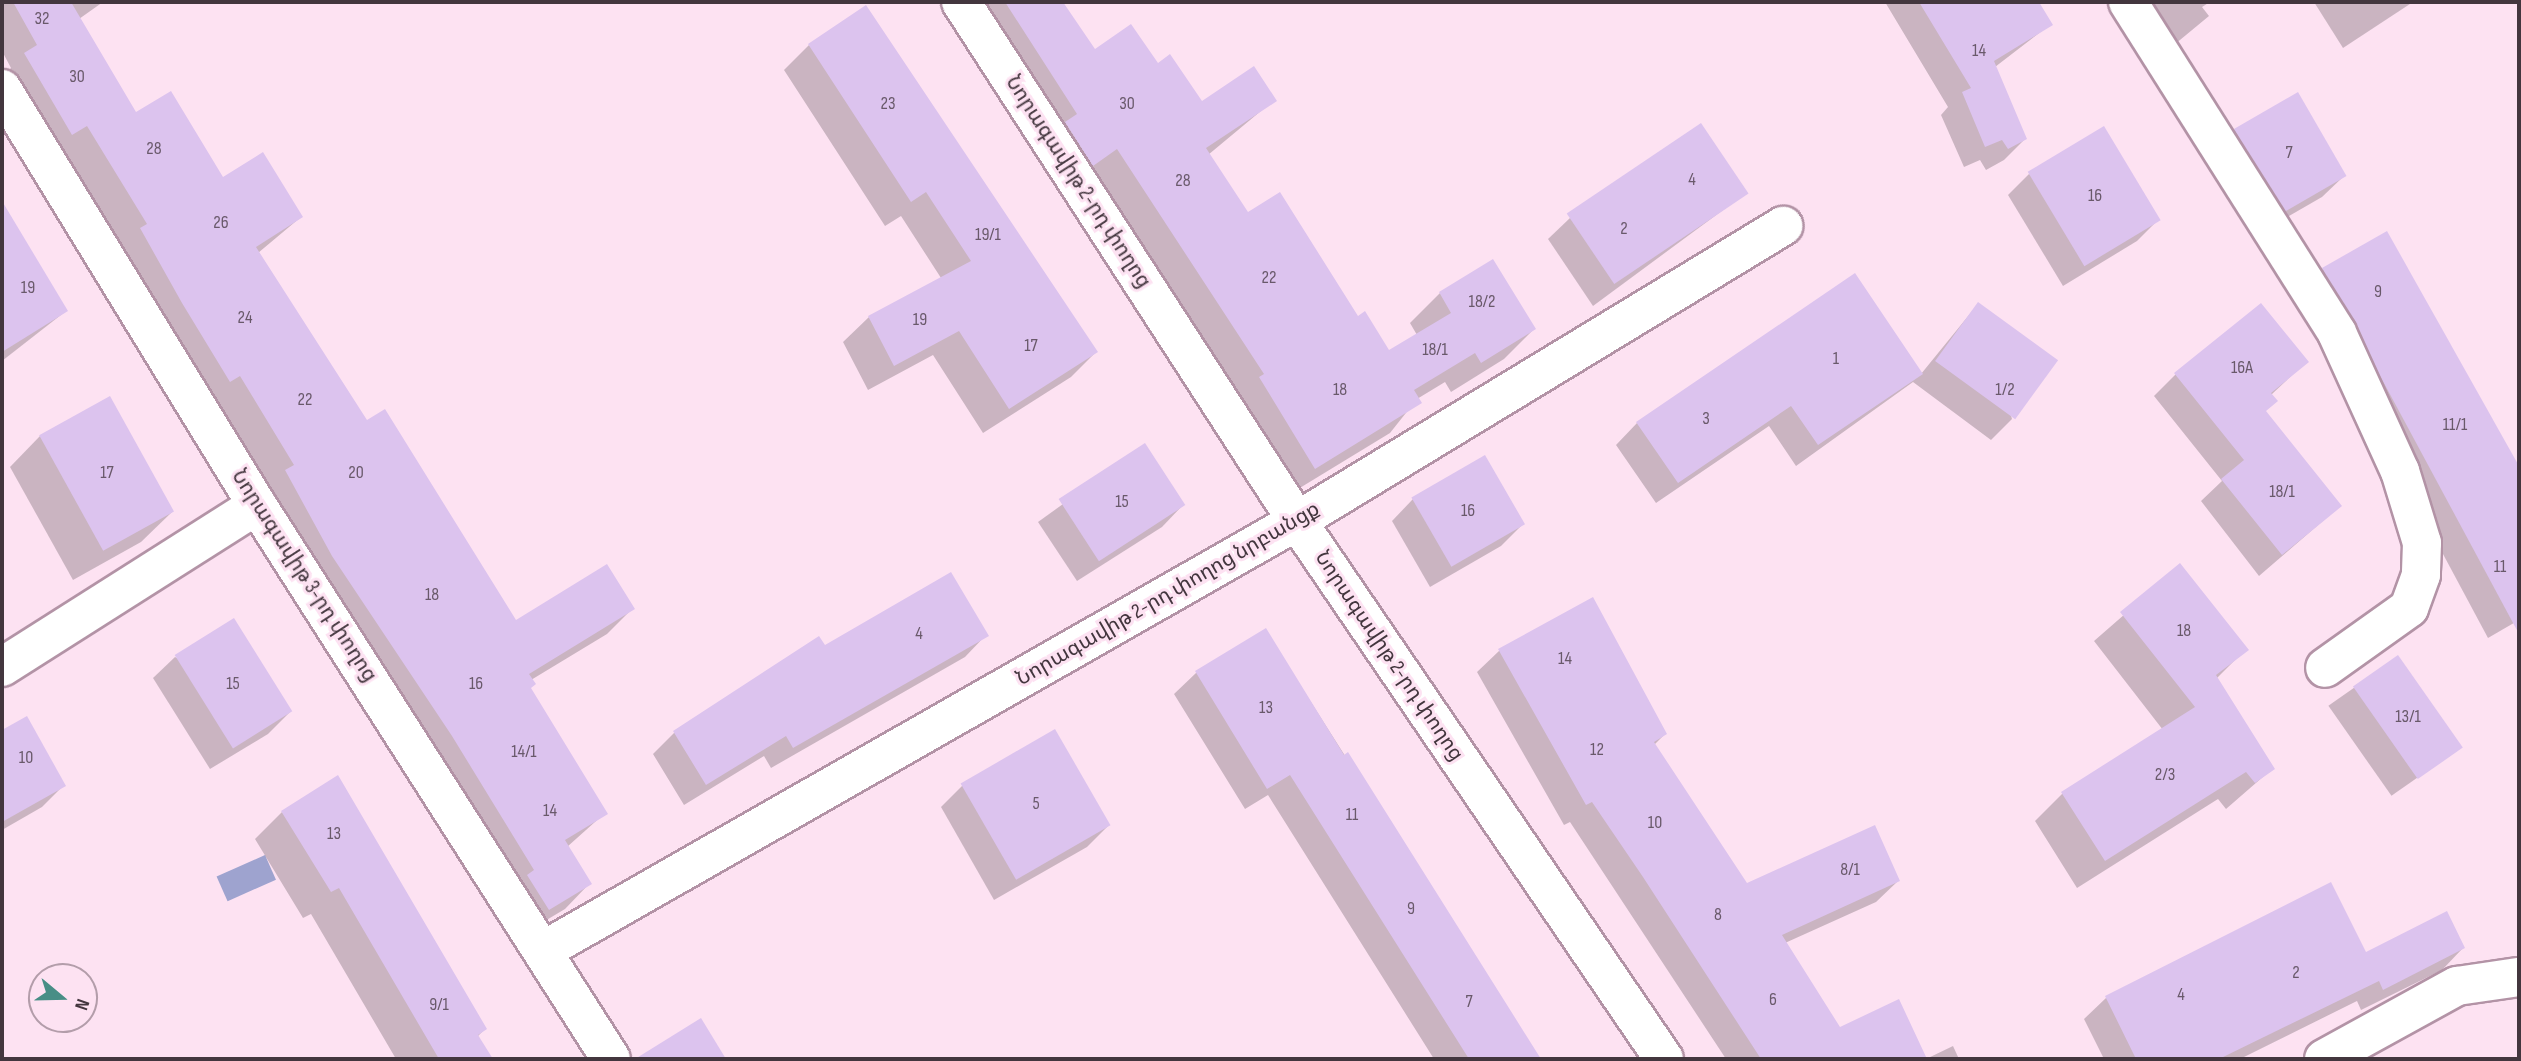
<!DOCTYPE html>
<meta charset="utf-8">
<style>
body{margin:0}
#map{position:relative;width:2521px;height:1061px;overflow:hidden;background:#fde2f2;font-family:"Sofia Sans Condensed","Noto Sans Armenian",sans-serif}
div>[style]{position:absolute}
.water>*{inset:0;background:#9ea3cf;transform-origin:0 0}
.shadow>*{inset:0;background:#0003;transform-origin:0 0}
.building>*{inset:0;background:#dcc3ee;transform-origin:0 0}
.roads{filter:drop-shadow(2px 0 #b393a6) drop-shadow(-2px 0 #b393a6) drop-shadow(0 2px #b393a6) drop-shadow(0 -2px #b393a6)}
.minor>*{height:38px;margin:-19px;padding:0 19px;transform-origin:19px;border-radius:19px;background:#fff}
span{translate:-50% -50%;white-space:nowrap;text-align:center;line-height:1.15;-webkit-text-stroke:6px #fde2f2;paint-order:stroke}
.number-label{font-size:18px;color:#69596a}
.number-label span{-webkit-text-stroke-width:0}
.street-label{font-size:21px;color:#43363e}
.frame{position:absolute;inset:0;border:4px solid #43363e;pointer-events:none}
.north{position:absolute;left:28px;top:963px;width:70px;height:70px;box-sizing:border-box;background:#fde2f2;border:2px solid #b39daa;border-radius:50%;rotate:109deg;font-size:19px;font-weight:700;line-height:28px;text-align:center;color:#43363e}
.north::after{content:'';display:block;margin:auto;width:24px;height:32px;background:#488e86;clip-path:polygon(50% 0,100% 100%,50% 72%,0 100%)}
</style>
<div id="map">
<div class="water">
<i style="left:265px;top:855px;width:27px;height:53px;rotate:66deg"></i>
</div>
<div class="shadow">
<i style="clip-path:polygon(2px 2px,103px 2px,79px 19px,136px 115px,223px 179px,301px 217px,258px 253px,366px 422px,515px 623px,633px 608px,607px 634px,531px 680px,529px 689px,605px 813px,567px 847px,590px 883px,565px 909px,523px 934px,2px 78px,11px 68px,2px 51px)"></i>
<i style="clip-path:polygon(960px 2px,1060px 2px,1094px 52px,1157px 65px,1201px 104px,1274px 100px,1208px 155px,1247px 215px,1388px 353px,1417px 335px,1410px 323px,1440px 293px,1534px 329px,1504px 359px,1451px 392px,1445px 382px,1417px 399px,1390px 433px,1285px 497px,1087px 178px,1062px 194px,1036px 154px,1047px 143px)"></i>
<i style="clip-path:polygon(1885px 2px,2037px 2px,2051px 24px,1995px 67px,2025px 139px,2004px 160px,1986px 170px,1980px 160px,1964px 167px,1941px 115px,1948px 107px)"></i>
<i style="clip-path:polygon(2118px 2px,2210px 2px,2202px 7px,2209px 16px,2157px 59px)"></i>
<i style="clip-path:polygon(2314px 2px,2413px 2px,2343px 48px)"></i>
<i style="clip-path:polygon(809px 45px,1096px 352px,1071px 377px,983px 433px,933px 355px,868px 390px,843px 342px,869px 317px,941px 278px,901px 216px,885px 226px,784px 70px)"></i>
<i style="clip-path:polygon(2235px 130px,2344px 176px,2322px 197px,2263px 231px,2213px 152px)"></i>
<i style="clip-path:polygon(2029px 174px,2159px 219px,2137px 241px,2063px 286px,2008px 195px)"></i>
<i style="clip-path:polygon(1746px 193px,1593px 306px,1548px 239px,1570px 218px)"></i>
<i style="clip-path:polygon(2px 202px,66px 311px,2px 361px)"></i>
<i style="clip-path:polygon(2387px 233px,2519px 476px,2519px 620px,2488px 638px,2302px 291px,2323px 270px)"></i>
<i style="clip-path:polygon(1978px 304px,2012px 419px,1991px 440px,1913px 382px,1796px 466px,1769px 426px,1656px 503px,1616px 445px,1637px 423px,1921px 374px)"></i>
<i style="clip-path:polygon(2306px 362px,2271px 395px,2265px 412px,2340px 506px,2259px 576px,2201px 501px,2222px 481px,2154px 396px,2176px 374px)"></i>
<i style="clip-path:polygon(40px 436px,172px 512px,141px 542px,73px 580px,10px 467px)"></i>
<i style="clip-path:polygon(1145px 445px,1183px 505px,1162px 527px,1077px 581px,1038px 522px)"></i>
<i style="clip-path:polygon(1413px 499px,1523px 524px,1501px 546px,1430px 587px,1392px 521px)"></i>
<i style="clip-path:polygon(2180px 566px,2246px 649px,2216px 679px,2272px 769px,2226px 809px,2218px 799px,2077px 888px,2035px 821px,2062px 794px,2163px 730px,2094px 641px)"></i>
<i style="clip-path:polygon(1593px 599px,1665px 734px,1654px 745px,1746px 885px,1898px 881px,1876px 902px,1785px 943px,1840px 1030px,1898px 1002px,1925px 1059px,1726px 1059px,1570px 822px,1564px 825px,1477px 672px,1499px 651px)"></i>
<i style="clip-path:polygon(1265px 630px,1538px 1059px,1434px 1059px,1268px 795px,1245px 809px,1174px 694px,1196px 673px)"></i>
<i style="clip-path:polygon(986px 635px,965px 657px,771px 768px,764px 756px,684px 805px,653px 754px,674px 733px,824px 648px)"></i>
<i style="clip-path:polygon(175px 657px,290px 712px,268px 734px,210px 769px,153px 678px)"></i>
<i style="left:2398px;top:657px;width:110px;height:85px;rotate:55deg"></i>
<i style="clip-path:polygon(26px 718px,64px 785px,42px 807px,2px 830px,2px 732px)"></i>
<i style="clip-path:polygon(963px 785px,1109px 825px,1087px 847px,994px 900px,941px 807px)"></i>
<i style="clip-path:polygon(282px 812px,485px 1029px,477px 1037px,491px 1059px,396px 1059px,311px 914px,303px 918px,255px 839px)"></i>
<i style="clip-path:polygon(2330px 884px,2365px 955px,2463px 948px,2442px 970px,2361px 1010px,2357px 1001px,2240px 1059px,2104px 1059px,2084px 1019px,2106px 998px)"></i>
<i style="clip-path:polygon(1953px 1046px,1959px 1059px,1926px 1059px)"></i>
</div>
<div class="building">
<i style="clip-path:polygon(13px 2px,71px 2px,136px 112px,171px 91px,223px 177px,263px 152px,303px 217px,256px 247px,367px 420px,385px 409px,516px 620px,607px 564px,635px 609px,529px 674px,536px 684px,531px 688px,608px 814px,565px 840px,592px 884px,549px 910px,527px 875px,534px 870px,452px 736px,332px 556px,285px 470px,294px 465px,240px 376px,230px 382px,182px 303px,140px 228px,147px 224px,87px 126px,72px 135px,24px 53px,37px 45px)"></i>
<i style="clip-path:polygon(1005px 2px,1063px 2px,1095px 49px,1131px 24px,1158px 63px,1170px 54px,1202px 101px,1254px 66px,1277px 101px,1206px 148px,1248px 212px,1280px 192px,1358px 316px,1365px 311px,1389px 350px,1451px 313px,1439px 292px,1493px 259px,1536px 329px,1481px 363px,1475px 353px,1414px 390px,1422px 403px,1315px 469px,1259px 377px,1264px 374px,1117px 149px,1093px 166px,1065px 122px,1077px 114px)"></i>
<i style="clip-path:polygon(1919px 2px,2039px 2px,2053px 25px,1994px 61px,2027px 139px,2008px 149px,2002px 140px,1985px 147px,1962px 92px,1971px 88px)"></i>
<i style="clip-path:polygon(866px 5px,1098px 352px,1009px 409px,959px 331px,894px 366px,868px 316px,971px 261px,926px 192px,911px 202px,808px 44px)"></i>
<i style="left:2298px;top:92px;width:97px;height:74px;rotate:60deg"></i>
<i style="left:1701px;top:123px;width:85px;height:162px;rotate:56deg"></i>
<i style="left:2104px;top:126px;width:110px;height:89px;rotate:59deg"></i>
<i style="clip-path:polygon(2px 201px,68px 311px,2px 352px)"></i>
<i style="clip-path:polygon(2387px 231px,2519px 466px,2519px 634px,2322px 268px)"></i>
<i style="clip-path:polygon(1855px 273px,1923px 374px,1818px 445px,1791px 406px,1678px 483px,1636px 422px)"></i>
<i style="left:1978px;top:302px;width:99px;height:73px;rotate:36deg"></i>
<i style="clip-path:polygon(2261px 303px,2309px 362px,2271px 393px,2278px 401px,2266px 411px,2342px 506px,2282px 555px,2221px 479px,2244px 460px,2174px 373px)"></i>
<i style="left:110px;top:396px;width:132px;height:81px;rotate:61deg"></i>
<i style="left:1145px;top:443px;width:74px;height:103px;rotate:57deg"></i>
<i style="left:1485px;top:455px;width:80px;height:85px;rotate:60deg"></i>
<i style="clip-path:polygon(2180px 563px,2249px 650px,2216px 675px,2275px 769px,2255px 783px,2246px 772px,2105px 861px,2061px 792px,2195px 707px,2120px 612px)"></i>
<i style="clip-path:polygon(951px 572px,989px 636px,793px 748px,786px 736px,706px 785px,673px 731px,819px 636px,825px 645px)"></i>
<i style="clip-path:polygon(1593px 597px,1667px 734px,1654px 742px,1747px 883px,1875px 825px,1900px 881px,1782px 935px,1840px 1027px,1899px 999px,1927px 1059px,1761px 1059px,1643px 877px,1592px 802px,1586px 805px,1498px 649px)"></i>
<i style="left:234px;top:618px;width:110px;height:70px;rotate:58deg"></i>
<i style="clip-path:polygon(1266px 628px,1344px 755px,1348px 752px,1541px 1059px,1469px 1059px,1290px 775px,1267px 789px,1195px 671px)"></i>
<i style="left:2398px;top:655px;width:113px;height:55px;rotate:55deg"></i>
<i style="clip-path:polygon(27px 716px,66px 786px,2px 822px,2px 730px)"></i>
<i style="left:1055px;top:729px;width:111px;height:109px;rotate:60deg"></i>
<i style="clip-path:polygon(338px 775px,487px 1029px,478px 1035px,493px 1059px,439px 1059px,339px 888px,331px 892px,281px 811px)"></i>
<i style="clip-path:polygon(2331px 882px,2366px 952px,2447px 911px,2465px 948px,2383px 990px,2379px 981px,2219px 1059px,2136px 1059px,2105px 996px)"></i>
<i style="clip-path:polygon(701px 1018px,726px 1059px,635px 1059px)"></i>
</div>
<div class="roads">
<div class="minor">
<i style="left:961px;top:2px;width:618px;rotate:57.08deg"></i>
<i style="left:1297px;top:521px;width:651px;rotate:55.7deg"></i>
<i style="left:2128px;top:2px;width:391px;rotate:57.7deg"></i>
<i style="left:2337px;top:333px;width:152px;rotate:65.5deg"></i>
<i style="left:2400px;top:471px;width:75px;rotate:73deg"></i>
<i style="left:2422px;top:543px;width:32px;rotate:92deg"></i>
<i style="left:2421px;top:575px;width:35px;rotate:110deg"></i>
<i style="left:2409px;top:608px;width:103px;rotate:144.5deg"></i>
<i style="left:2px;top:89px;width:488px;rotate:58.5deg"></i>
<i style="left:257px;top:505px;width:657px;rotate:57.42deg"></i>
<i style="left:2px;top:667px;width:302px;rotate:-32.4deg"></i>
<i style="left:546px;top:949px;width:864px;rotate:-29.68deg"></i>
<i style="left:1297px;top:521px;width:569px;rotate:-31.26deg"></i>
<i style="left:2324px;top:1059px;width:152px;rotate:-28.8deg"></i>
<i style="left:2457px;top:986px;width:63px;rotate:-8.3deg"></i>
</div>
</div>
<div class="number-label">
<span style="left:42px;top:19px">32</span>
<span style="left:1979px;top:51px">14</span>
<span style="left:77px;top:77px">30</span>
<span style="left:888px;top:104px">23</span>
<span style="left:1127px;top:104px">30</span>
<span style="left:154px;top:149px">28</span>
<span style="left:2289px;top:153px">7</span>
<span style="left:1692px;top:180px">4</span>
<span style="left:1183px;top:181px">28</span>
<span style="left:2095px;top:196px">16</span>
<span style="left:221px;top:223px">26</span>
<span style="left:1624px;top:229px">2</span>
<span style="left:988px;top:235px">19/1</span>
<span style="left:1269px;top:278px">22</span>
<span style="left:28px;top:288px">19</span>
<span style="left:2378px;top:292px">9</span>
<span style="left:1482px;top:302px">18/2</span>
<span style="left:245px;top:318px">24</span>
<span style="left:920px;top:320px">19</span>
<span style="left:1031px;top:346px">17</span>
<span style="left:1435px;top:350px">18/1</span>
<span style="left:1836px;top:359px">1</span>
<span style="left:2242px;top:368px">16A</span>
<span style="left:1340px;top:390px">18</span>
<span style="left:2005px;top:390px">1/2</span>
<span style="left:305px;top:400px">22</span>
<span style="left:1706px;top:419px">3</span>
<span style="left:2455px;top:425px">11/1</span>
<span style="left:107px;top:473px">17</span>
<span style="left:356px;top:473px">20</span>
<span style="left:2282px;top:492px">18/1</span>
<span style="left:1122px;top:502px">15</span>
<span style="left:1468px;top:511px">16</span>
<span style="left:2500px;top:567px">11</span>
<span style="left:432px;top:595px">18</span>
<span style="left:2184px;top:631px">18</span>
<span style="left:919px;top:634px">4</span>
<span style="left:1565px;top:659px">14</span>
<span style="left:233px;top:684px">15</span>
<span style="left:476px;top:684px">16</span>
<span style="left:1266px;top:708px">13</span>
<span style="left:2408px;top:717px">13/1</span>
<span style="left:1597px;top:750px">12</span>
<span style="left:524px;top:752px">14/1</span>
<span style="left:26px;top:758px">10</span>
<span style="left:2165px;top:775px">2/3</span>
<span style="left:1036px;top:804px">5</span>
<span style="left:550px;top:811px">14</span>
<span style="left:1352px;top:815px">11</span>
<span style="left:1655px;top:823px">10</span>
<span style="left:334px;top:834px">13</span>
<span style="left:1850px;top:870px">8/1</span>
<span style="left:1411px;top:909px">9</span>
<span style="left:1718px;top:915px">8</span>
<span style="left:2296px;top:973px">2</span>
<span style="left:2181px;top:995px">4</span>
<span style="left:1773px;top:1000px">6</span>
<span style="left:1469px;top:1002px">7</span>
<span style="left:439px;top:1005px">9/1</span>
</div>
<div class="street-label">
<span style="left:1078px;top:182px;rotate:57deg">Նորագավիթ 2-րդ փողոց</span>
<span style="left:304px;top:576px;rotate:57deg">Նորագավիթ 3-րդ փողոց</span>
<span style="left:1168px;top:594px;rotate:-30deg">Նորագավիթ 2-րդ փողոց նրբանցք</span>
<span style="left:1389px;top:656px;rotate:56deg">Նորագավիթ 2-րդ փողոց</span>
</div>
<div class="frame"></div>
<div class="north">N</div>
</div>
